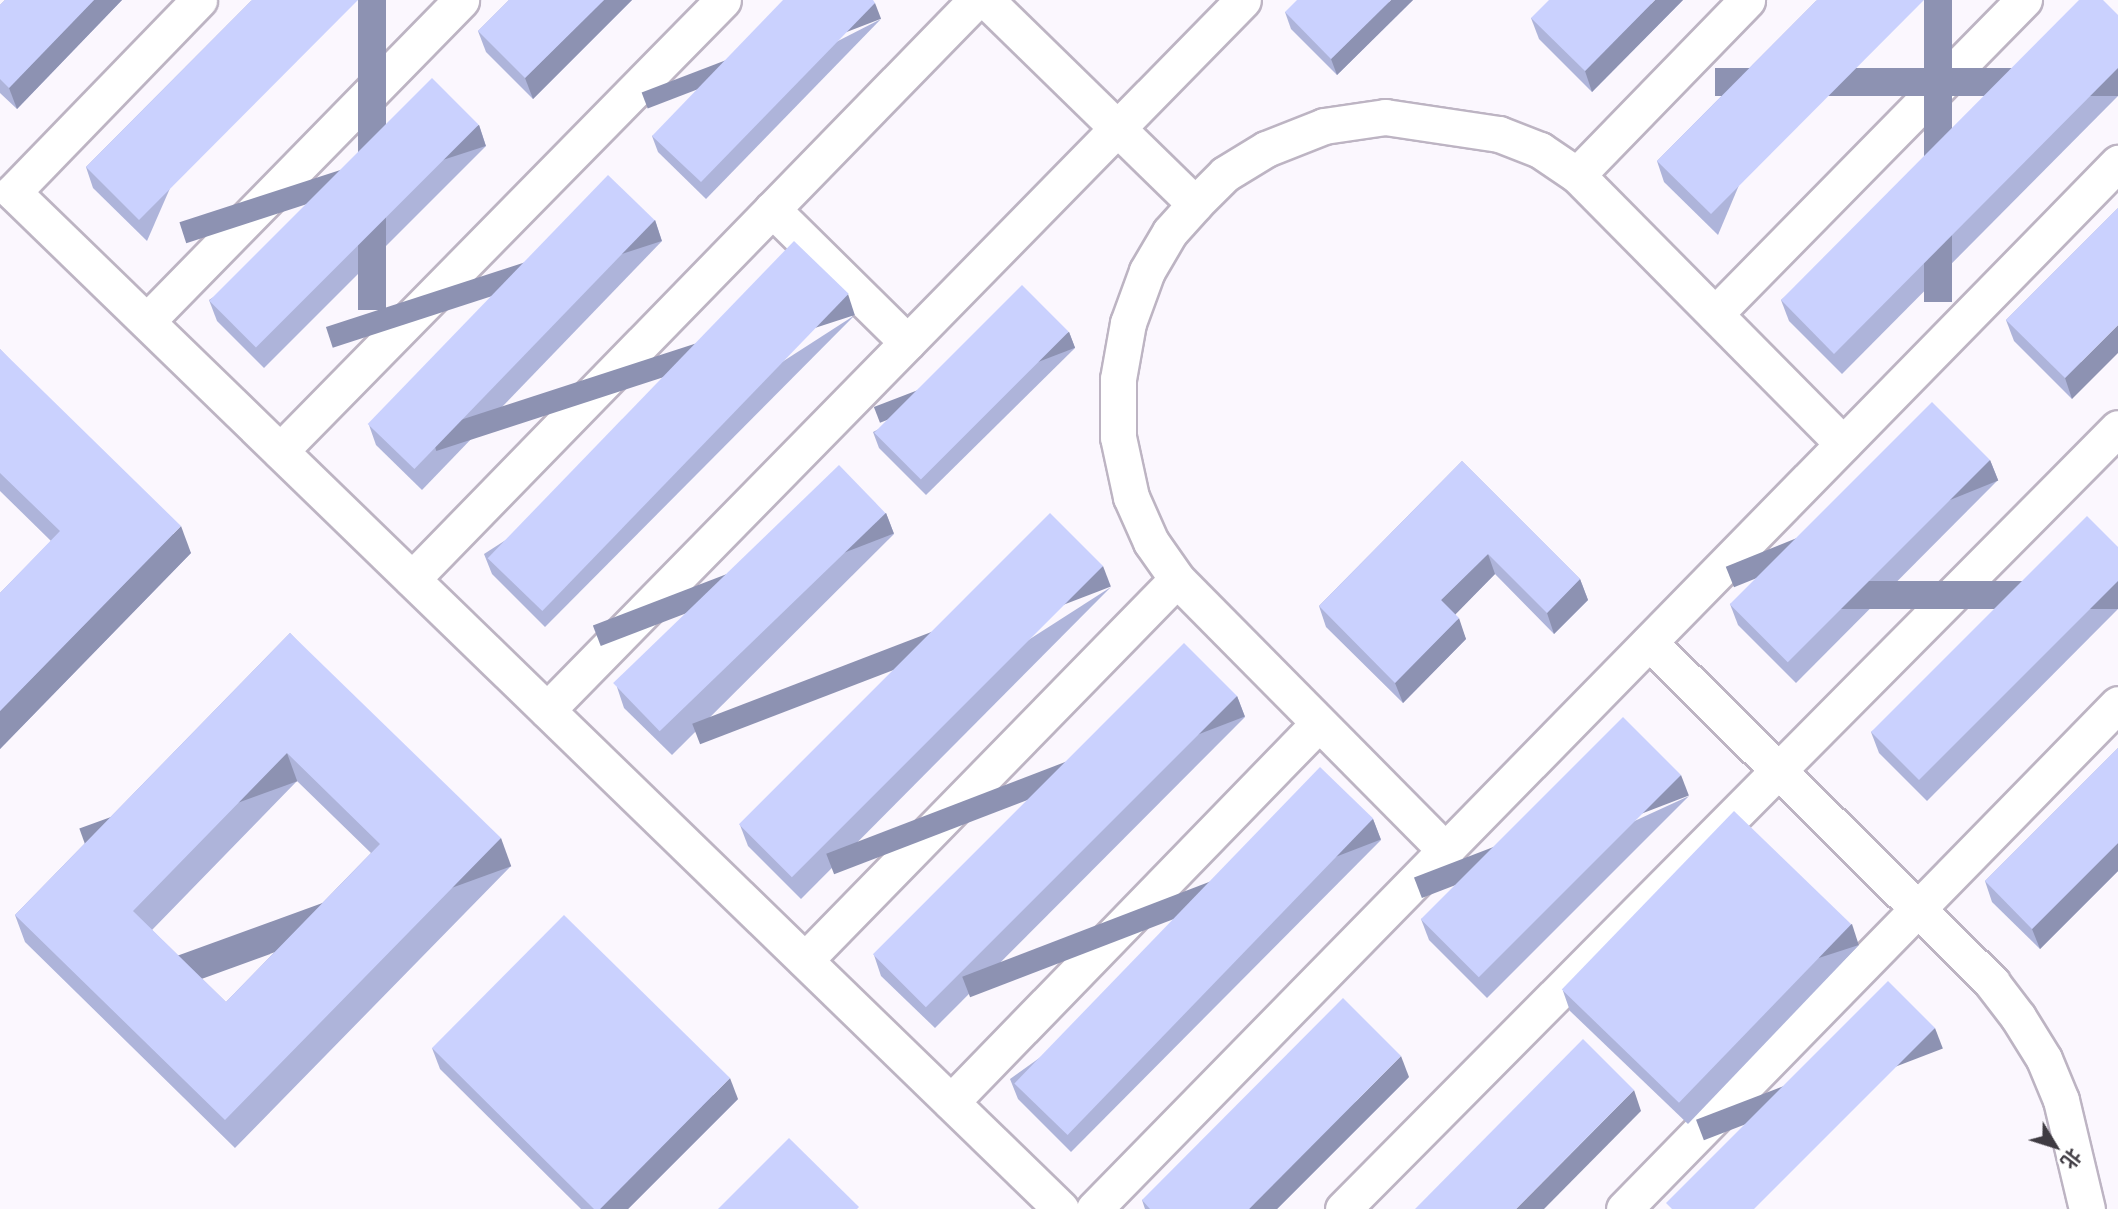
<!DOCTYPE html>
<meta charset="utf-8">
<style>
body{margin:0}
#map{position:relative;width:2118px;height:1209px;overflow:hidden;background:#fbf7fe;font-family:"Archivo Narrow","Noto Sans SC",sans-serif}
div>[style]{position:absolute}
.roads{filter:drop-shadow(2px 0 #bdb4c3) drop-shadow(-2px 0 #bdb4c3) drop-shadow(0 2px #bdb4c3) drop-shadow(0 -2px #bdb4c3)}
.minor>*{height:35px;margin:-17.5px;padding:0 17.5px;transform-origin:17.5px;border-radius:17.5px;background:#fff}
.wall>*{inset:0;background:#aeb4da}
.shaded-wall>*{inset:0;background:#8d92b2;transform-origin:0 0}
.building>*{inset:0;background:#cad1fe;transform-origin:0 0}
span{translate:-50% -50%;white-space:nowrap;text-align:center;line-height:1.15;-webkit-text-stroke:5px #fff;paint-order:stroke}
.north{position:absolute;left:2020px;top:1111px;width:70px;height:70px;-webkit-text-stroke:5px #fff;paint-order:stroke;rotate:128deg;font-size:19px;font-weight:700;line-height:28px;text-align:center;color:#3f3b42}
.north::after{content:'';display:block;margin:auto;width:24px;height:32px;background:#3f3b42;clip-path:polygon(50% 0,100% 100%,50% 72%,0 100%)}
</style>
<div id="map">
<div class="roads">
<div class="minor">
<i style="left:199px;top:0;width:267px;rotate:134.1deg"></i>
<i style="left:13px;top:192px;width:1460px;rotate:44.14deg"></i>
<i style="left:986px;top:0;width:292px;rotate:44.3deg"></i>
<i style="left:1577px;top:175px;width:244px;rotate:-45.8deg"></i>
<i style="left:772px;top:209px;width:190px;rotate:44.6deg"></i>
<i style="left:1715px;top:314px;width:441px;rotate:-45.5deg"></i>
<i style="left:147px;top:321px;width:449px;rotate:-45.6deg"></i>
<i style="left:280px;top:451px;width:632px;rotate:-45.51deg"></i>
<i style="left:412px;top:579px;width:808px;rotate:-45.75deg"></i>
<i style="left:1649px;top:642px;width:484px;rotate:44.8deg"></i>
<i style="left:1992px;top:983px;width:43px;rotate:52.6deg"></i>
<i style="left:2018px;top:1017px;width:49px;rotate:58.2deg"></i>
<i style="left:2044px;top:1059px;width:44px;rotate:67.5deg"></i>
<i style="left:2061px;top:1100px;width:112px;rotate:76.6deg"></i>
<i style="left:547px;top:710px;width:994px;rotate:-45.57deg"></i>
<i style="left:1446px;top:851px;width:383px;rotate:-134.7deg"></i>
<i style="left:1177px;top:579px;width:45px;rotate:-125.1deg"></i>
<i style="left:1151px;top:542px;width:49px;rotate:-114deg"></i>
<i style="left:1131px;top:497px;width:61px;rotate:-102.2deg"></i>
<i style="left:1118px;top:437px;width:58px;rotate:-90deg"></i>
<i style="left:1118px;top:379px;width:57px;rotate:-79.9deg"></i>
<i style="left:1128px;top:323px;width:55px;rotate:-69.9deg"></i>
<i style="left:1147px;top:271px;width:45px;rotate:-59.5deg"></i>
<i style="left:1170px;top:232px;width:38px;rotate:-48deg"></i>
<i style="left:1195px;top:204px;width:42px;rotate:-45deg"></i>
<i style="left:1225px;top:174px;width:48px;rotate:-31.4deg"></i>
<i style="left:1266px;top:149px;width:62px;rotate:-21.6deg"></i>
<i style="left:1324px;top:126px;width:62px;rotate:-8.4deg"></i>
<i style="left:1385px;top:117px;width:115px;rotate:8.5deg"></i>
<i style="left:1499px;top:134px;width:44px;rotate:21.3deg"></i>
<i style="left:1540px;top:150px;width:45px;rotate:34deg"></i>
<i style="left:1577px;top:175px;width:378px;rotate:45.3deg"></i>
<i style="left:805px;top:960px;width:532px;rotate:-45.68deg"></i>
<i style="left:951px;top:1102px;width:528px;rotate:-45.84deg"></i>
<i style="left:1094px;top:1209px;width:1464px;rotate:-45.61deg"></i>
<i style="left:1343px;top:1209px;width:1100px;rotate:-45.22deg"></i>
<i style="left:1624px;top:1209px;width:706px;rotate:-45.63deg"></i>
</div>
</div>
<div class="wall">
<i style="clip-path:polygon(5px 0,122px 0,17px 109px,0 93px,0 5px)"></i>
<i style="clip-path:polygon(252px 0,147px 241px,93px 188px,86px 167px)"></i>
<i style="clip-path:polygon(509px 0,632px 0,533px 99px,486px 52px,478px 31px)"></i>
<i style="clip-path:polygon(1413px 0,1337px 75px,1291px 29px,1285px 12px)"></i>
<i style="clip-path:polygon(1683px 0,1592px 92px,1539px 39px,1531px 18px)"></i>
<i style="clip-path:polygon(1817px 0,1718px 235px,1664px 182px,1657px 161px)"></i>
<i style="clip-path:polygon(2118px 15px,2118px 96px,1842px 374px,1789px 321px,1781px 300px)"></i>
<i style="clip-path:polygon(881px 19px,706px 199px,658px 152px,652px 136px)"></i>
<i style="clip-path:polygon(479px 125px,486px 146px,264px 368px,217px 321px,209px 300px)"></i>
<i style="clip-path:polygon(2118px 208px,2072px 399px,2014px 341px,2006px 320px)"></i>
<i style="clip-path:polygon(655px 220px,662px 241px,422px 490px,376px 445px,369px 425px)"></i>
<i style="clip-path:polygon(855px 315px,545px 627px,492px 574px,484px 554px)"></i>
<i style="clip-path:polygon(1069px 332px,1075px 348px,926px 495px,879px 448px,873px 432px)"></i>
<i style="clip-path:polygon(0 349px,191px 553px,0 749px,0 593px,51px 541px,0 491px)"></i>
<i style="clip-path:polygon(1990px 460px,1998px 480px,1796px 683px,1738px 625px,1730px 604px)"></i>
<i style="clip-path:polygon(1462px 461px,1580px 579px,1588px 600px,1554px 634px,1495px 574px,1455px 614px,1466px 639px,1403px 703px,1326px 627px,1319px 606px)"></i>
<i style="clip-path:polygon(886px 513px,894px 534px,672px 755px,624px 708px,617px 687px)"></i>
<i style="clip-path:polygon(2118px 547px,2118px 609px,1927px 801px,1879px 753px,1871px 732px)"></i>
<i style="clip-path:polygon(1111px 587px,801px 899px,748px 846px,740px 825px)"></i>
<i style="clip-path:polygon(evenodd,290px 633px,511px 866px,235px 1148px,25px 942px,15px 915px,290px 633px,297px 781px,371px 853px,226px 1002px,152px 930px,297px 781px)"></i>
<i style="clip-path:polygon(1237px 696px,1245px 717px,935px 1028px,881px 976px,874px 955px)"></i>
<i style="clip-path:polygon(2118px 748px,2118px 871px,2040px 949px,1992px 902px,1985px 881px)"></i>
<i style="clip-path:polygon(1689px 796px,1487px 998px,1429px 940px,1421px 919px)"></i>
<i style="clip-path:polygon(1373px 819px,1381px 840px,1071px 1152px,1018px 1099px,1010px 1079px)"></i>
<i style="clip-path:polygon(1859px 945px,1688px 1124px,1570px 1011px,1563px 991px)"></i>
<i style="clip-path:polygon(432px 1048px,738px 1099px,628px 1209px,581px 1209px,440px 1069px)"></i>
<i style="clip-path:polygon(1409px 1077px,1277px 1209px,1145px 1209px,1142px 1200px)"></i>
</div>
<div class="shaded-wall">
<i style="clip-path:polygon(94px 0,122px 0,17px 109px,9px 88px)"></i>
<i style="left:358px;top:0;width:28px;height:310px"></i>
<i style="clip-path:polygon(604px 0,632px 0,533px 99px,525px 78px)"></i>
<i style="clip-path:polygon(1391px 0,1413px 0,1337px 75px,1331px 59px)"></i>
<i style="clip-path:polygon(1655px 0,1683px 0,1592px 92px,1585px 71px)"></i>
<i style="left:1924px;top:0;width:28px;height:302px"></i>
<i style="left:875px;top:3px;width:17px;height:250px;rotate:69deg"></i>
<i style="left:2118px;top:68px;width:28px;height:403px;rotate:90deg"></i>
<i style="left:479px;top:125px;width:22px;height:315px;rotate:72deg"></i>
<i style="left:655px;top:220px;width:22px;height:346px;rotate:72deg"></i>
<i style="left:848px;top:294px;width:22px;height:440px;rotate:72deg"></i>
<i style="clip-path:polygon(2118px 325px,2118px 353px,2072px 399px,2065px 378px)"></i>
<i style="left:1069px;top:332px;width:17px;height:209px;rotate:69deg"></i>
<i style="left:1990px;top:460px;width:22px;height:285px;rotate:68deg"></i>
<i style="left:886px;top:513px;width:22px;height:314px;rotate:69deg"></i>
<i style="clip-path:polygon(181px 526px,191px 553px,0 749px,0 711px)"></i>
<i style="clip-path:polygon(1488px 554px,1495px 574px,1449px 621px,1441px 600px)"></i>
<i style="left:1103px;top:566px;width:22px;height:440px;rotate:69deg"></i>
<i style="clip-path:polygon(1580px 579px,1588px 600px,1554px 634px,1547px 613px)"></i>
<i style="left:2118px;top:581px;width:28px;height:281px;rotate:90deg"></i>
<i style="clip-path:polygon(1459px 618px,1466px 639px,1403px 703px,1395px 683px)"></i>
<i style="left:1237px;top:696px;width:22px;height:440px;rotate:69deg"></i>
<i style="left:287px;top:753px;width:30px;height:221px;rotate:70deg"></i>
<i style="left:1681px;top:775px;width:22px;height:286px;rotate:69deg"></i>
<i style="left:1373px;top:819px;width:22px;height:440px;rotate:69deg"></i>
<i style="left:501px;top:838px;width:30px;height:395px;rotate:70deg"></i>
<i style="clip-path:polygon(2118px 843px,2118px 871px,2040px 949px,2032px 929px)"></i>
<i style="left:1852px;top:924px;width:22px;height:248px;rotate:72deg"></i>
<i style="left:1935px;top:1028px;width:22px;height:256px;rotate:69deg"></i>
<i style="clip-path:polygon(1401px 1056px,1409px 1077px,1277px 1209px,1249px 1209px)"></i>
<i style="clip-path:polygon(730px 1078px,738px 1099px,628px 1209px,600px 1209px)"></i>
<i style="clip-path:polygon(1634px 1090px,1641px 1111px,1544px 1209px,1516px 1209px)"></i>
</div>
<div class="building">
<i style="clip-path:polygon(5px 0,94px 0,9px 88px,0 79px,0 5px)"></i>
<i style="clip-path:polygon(252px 0,358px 0,139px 220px,86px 167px)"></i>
<i style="clip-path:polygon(509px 0,604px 0,525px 78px,478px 31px)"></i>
<i style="clip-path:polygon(783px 0,873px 0,875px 3px,701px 182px,652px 136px)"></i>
<i style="clip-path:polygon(1297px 0,1391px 0,1331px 59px,1285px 12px)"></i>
<i style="clip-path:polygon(1549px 0,1655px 0,1585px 71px,1531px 18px)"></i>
<i style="clip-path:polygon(1817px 0,1924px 0,1711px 214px,1657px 161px)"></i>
<i style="clip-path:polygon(2079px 0,2103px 0,2118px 15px,2118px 68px,1834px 354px,1781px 300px)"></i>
<i style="left:432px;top:78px;width:66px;height:315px;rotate:45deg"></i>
<i style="left:608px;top:175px;width:65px;height:346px;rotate:44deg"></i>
<i style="clip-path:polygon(2118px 208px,2118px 325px,2065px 378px,2006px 320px)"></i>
<i style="left:794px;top:241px;width:76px;height:441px;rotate:44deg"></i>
<i style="left:1022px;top:285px;width:66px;height:209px;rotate:45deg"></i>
<i style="clip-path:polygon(0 349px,181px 526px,0 711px,0 593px,60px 531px,0 473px)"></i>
<i style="left:1932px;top:402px;width:82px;height:286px;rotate:45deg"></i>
<i style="clip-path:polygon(1462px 461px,1580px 579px,1547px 613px,1488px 554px,1441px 600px,1459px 618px,1395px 683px,1319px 606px)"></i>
<i style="left:839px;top:465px;width:67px;height:314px;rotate:46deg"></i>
<i style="left:1050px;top:513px;width:75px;height:440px;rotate:45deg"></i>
<i style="clip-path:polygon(2087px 516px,2118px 547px,2118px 581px,1919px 780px,1871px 732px)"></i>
<i style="clip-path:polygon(evenodd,290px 633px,501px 838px,225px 1120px,15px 915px,290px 633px,287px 753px,380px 844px,226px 1002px,133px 911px,287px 753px)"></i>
<i style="left:1184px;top:643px;width:75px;height:440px;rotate:45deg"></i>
<i style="left:1623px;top:717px;width:82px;height:286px;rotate:45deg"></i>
<i style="clip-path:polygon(2118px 748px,2118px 843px,2032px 929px,1985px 881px)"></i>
<i style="left:1320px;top:767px;width:74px;height:440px;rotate:44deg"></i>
<i style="left:1734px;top:811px;width:163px;height:248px;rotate:44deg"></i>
<i style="clip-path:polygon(564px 915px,730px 1078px,600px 1209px,594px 1209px,432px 1048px)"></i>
<i style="clip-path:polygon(1888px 981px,1935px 1028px,1754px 1209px,1672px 1209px,1666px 1203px)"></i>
<i style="clip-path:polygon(1343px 998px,1401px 1056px,1249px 1209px,1150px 1209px,1142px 1200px)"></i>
<i style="clip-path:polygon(1583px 1039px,1634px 1090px,1516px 1209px,1415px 1209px)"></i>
<i style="clip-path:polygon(789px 1138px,859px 1207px,857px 1209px,718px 1209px)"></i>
</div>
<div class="north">北</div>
</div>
